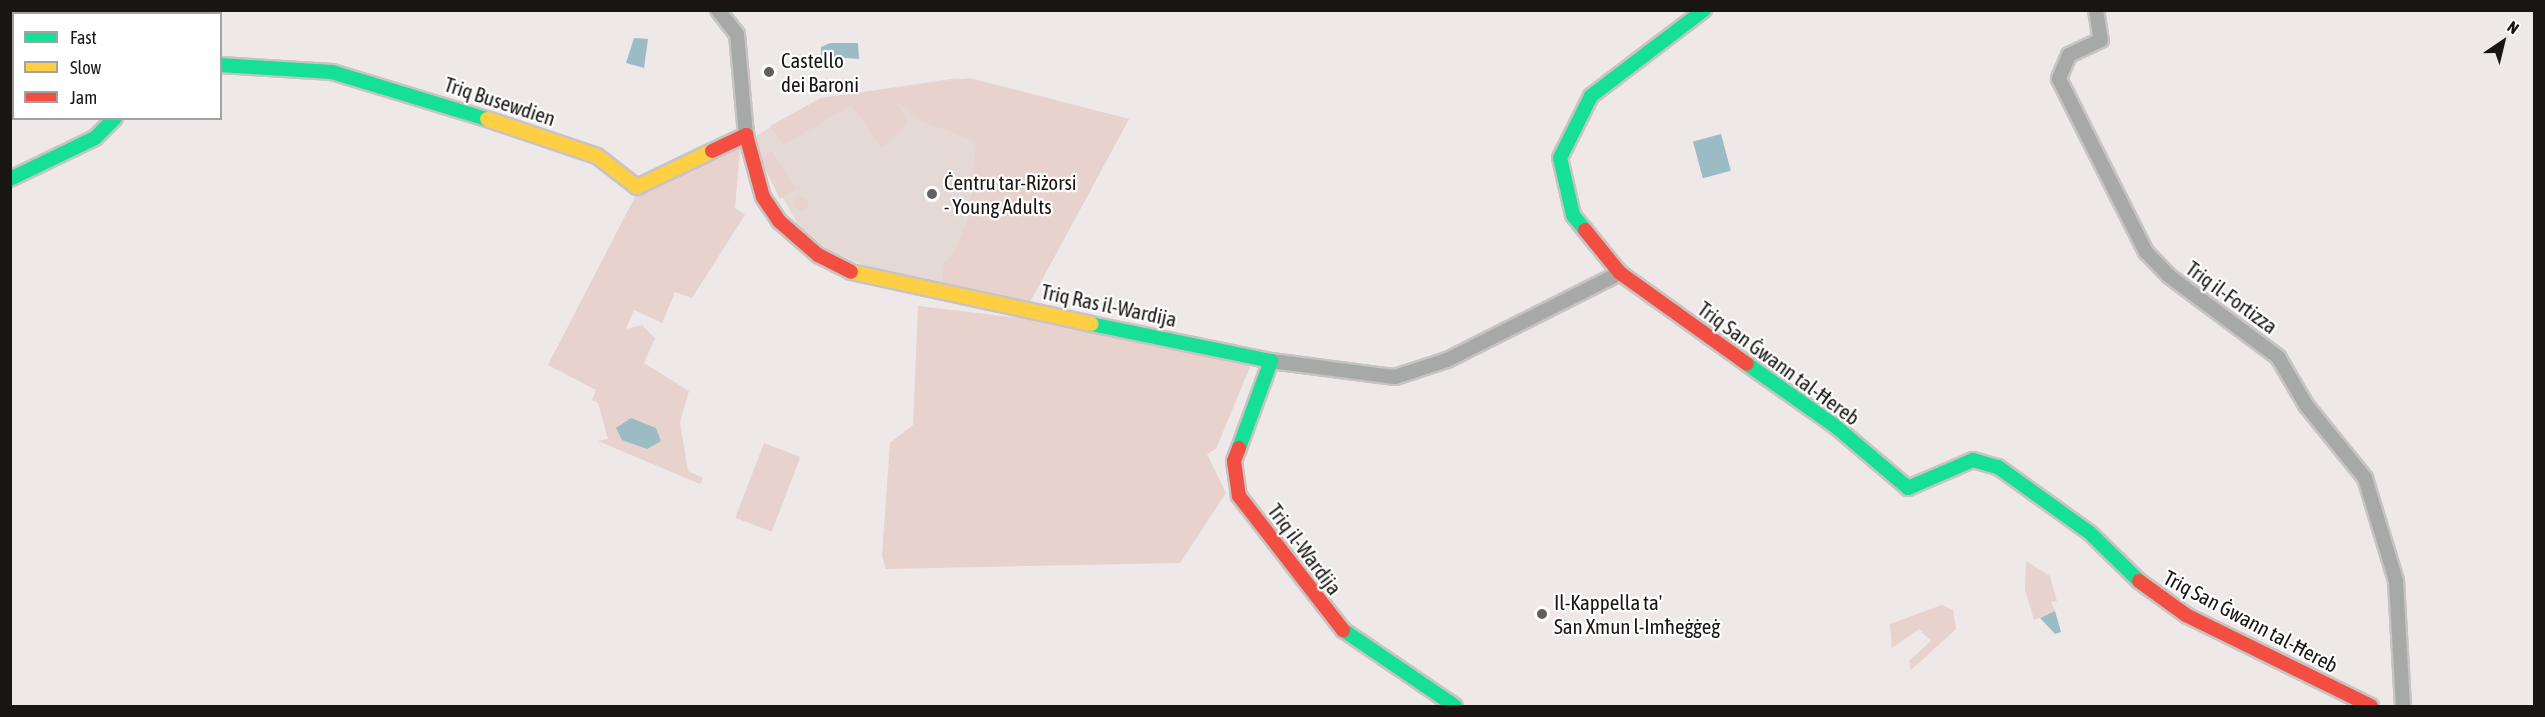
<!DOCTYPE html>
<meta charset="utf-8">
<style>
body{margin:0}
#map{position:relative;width:2545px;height:717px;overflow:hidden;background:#eee9e8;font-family:"Asap Condensed",sans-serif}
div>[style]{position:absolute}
.built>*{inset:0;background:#e5d9d5}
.green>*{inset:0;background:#e7d2cd;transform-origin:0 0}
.round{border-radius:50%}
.water>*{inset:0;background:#9cbcc5;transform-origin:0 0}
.roads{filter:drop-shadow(2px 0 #c7c4c3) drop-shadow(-2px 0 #c7c4c3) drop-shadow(0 2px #c7c4c3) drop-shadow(0 -2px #c7c4c3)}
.street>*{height:14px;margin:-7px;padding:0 7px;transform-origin:7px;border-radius:7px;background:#a7a8a8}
.fast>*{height:14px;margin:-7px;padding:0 7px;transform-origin:7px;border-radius:7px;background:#16e098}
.slow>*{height:14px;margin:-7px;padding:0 7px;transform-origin:7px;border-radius:7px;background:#ffcf43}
.jam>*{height:14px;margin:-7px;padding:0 7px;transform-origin:7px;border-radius:7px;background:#f24e42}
.dots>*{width:16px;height:16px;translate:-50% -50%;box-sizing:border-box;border:3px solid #fff;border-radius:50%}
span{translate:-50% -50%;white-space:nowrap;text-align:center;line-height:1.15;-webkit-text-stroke:4.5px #fff;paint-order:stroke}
.poi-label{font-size:21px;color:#191514}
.left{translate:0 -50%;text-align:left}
.street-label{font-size:21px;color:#191514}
.frame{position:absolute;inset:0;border:12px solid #191514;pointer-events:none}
.legend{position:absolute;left:12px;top:12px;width:210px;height:108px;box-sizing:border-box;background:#fff;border:2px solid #a3a1a1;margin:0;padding:8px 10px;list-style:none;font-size:18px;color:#191514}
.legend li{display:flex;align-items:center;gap:12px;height:30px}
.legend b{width:30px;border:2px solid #a3a1a1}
.north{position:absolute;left:2473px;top:12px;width:60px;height:60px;-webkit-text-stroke:4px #fff;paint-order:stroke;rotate:35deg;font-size:16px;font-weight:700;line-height:24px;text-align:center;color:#191514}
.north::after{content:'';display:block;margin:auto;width:21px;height:27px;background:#191514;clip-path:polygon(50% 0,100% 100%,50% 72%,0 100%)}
</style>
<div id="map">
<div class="built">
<i style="clip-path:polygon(957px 78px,1129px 119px,1030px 302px,886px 275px,830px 251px,799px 226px,759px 157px,756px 136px,821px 98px)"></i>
</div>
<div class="green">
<i style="clip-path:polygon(970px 78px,1129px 119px,1030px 302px,942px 286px,944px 262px,952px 256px,969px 217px,976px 141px,918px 120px,897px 102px,908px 123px,882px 147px,851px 105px,784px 145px,770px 126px,821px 98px)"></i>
<i style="clip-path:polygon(733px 146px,740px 150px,735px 208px,745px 215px,692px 298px,675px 292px,662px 323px,634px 310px,626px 329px,642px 325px,655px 338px,644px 363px,689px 391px,680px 422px,688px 471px,703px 478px,700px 484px,598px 441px,608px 439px,598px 403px,592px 400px,596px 390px,548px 365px,638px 191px)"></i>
<i style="clip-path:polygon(772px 151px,797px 189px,780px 199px,760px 159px)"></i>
<i class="round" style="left:794px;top:197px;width:14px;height:14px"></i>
<i style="clip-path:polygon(918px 306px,1047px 321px,1238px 359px,1250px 367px,1216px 449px,1207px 454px,1226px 493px,1180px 563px,886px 569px,882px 556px,890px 443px,913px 425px)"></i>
<i style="left:764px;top:443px;width:39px;height:80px;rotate:21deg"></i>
<i style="clip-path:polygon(2026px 561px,2050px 576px,2057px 601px,2051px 602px,2055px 611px,2034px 620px,2025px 590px)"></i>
<i style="clip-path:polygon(1942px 605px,1953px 610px,1956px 629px,1911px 670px,1909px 661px,1931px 641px,1919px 629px,1892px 648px,1890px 624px)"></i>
</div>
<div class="water">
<i style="clip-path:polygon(634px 38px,648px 39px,644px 68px,626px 63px)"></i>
<i style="clip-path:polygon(830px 43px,858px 43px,859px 59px,821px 56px,821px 47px)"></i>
<i style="left:1721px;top:134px;width:38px;height:29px;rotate:75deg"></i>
<i style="clip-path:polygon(631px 418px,656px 428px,661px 441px,647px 449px,622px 440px,616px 428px)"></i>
<i style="clip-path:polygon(2055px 611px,2061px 632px,2055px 634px,2040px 618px)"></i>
<i class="round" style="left:1556px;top:620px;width:16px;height:16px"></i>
</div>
<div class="roads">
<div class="street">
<i style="left:69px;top:10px;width:4px;rotate:76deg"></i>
<i style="left:718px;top:10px;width:31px;rotate:52deg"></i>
<i style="left:737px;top:34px;width:101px;rotate:84.9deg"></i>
<i style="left:2096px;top:10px;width:30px;rotate:81deg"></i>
<i style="left:2101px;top:40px;width:35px;rotate:155deg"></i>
<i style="left:2069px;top:55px;width:26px;rotate:113deg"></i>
<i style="left:2059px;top:79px;width:194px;rotate:63.3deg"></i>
<i style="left:2146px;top:252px;width:33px;rotate:46deg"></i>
<i style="left:2169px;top:276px;width:136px;rotate:36.6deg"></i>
<i style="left:2278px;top:357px;width:56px;rotate:59.7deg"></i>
<i style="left:2306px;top:405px;width:94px;rotate:51.1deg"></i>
<i style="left:2365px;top:478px;width:108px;rotate:73.2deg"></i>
<i style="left:2396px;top:581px;width:125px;rotate:86.8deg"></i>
<i style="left:1271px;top:361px;width:125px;rotate:7.4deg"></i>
<i style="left:1395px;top:377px;width:55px;rotate:-18.1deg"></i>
<i style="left:1447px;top:360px;width:194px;rotate:-26.7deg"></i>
</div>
<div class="fast">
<i style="left:220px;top:65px;width:112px;rotate:3.6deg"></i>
<i style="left:332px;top:72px;width:162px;rotate:16.9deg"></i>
<i style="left:10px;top:179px;width:94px;rotate:-25.8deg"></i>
<i style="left:95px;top:138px;width:28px;rotate:-45deg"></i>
<i style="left:1585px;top:230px;width:19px;rotate:-129deg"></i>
<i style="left:1573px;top:215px;width:58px;rotate:-102.8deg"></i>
<i style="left:1560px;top:158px;width:69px;rotate:-63.4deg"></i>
<i style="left:1591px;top:96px;width:142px;rotate:-37.3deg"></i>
<i style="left:1091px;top:324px;width:184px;rotate:11.6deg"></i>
<i style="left:1271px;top:361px;width:93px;rotate:110.2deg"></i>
<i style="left:1747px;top:364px;width:108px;rotate:35.2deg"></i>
<i style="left:1835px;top:426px;width:96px;rotate:40.3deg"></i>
<i style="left:1908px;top:488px;width:71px;rotate:-23.3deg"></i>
<i style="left:1973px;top:460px;width:26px;rotate:16deg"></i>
<i style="left:1998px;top:467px;width:113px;rotate:35.7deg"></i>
<i style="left:2090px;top:533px;width:69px;rotate:44.4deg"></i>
<i style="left:1343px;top:630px;width:135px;rotate:34.2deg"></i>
</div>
<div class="slow">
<i style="left:487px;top:119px;width:116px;rotate:18.6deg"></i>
<i style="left:597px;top:156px;width:51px;rotate:37.8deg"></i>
<i style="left:637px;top:187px;width:83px;rotate:-25.6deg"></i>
<i style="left:851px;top:272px;width:246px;rotate:12.2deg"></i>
</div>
<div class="jam">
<i style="left:712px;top:151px;width:38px;rotate:-25deg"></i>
<i style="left:746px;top:135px;width:64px;rotate:74.7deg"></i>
<i style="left:763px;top:197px;width:29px;rotate:56deg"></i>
<i style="left:779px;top:221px;width:52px;rotate:41.1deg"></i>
<i style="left:818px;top:255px;width:37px;rotate:27deg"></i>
<i style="left:1585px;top:230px;width:55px;rotate:50.9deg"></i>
<i style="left:1620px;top:273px;width:156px;rotate:35.6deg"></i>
<i style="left:1239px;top:448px;width:14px;rotate:111deg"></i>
<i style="left:1234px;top:461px;width:35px;rotate:82deg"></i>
<i style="left:1239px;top:496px;width:170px;rotate:52.2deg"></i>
<i style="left:2139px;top:581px;width:58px;rotate:35.9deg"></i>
<i style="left:2186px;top:615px;width:206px;rotate:26.2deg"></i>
</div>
</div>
<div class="dots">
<i style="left:769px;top:72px;background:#645f5e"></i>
<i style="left:932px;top:194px;background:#645f5e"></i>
<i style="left:1542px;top:614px;background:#645f5e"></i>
</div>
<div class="poi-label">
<span class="left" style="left:781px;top:72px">Castello<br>dei Baroni</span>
<span class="left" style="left:944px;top:194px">Ċentru tar-Riżorsi<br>- Young Adults</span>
<span class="left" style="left:1554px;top:614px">Il-Kappella ta'<br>San Xmun l-Imħeġġeġ</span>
</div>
<div class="street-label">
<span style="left:500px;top:101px;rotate:18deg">Triq Busewdien</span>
<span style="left:2232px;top:297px;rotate:36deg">Triq il-Fortizza</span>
<span style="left:1109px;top:305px;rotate:12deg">Triq Ras il-Wardija</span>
<span style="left:1779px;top:363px;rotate:36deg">Triq San Ġwann tal-Ħereb</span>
<span style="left:1305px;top:549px;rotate:53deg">Triq il-Wardija</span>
<span style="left:2251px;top:621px;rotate:28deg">Triq San Ġwann tal-Ħereb</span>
</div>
<div class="frame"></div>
<ul class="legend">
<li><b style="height:8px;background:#16e098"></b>Fast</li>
<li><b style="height:8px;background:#ffcf43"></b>Slow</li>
<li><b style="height:8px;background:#f24e42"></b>Jam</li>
</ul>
<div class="north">N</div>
</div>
